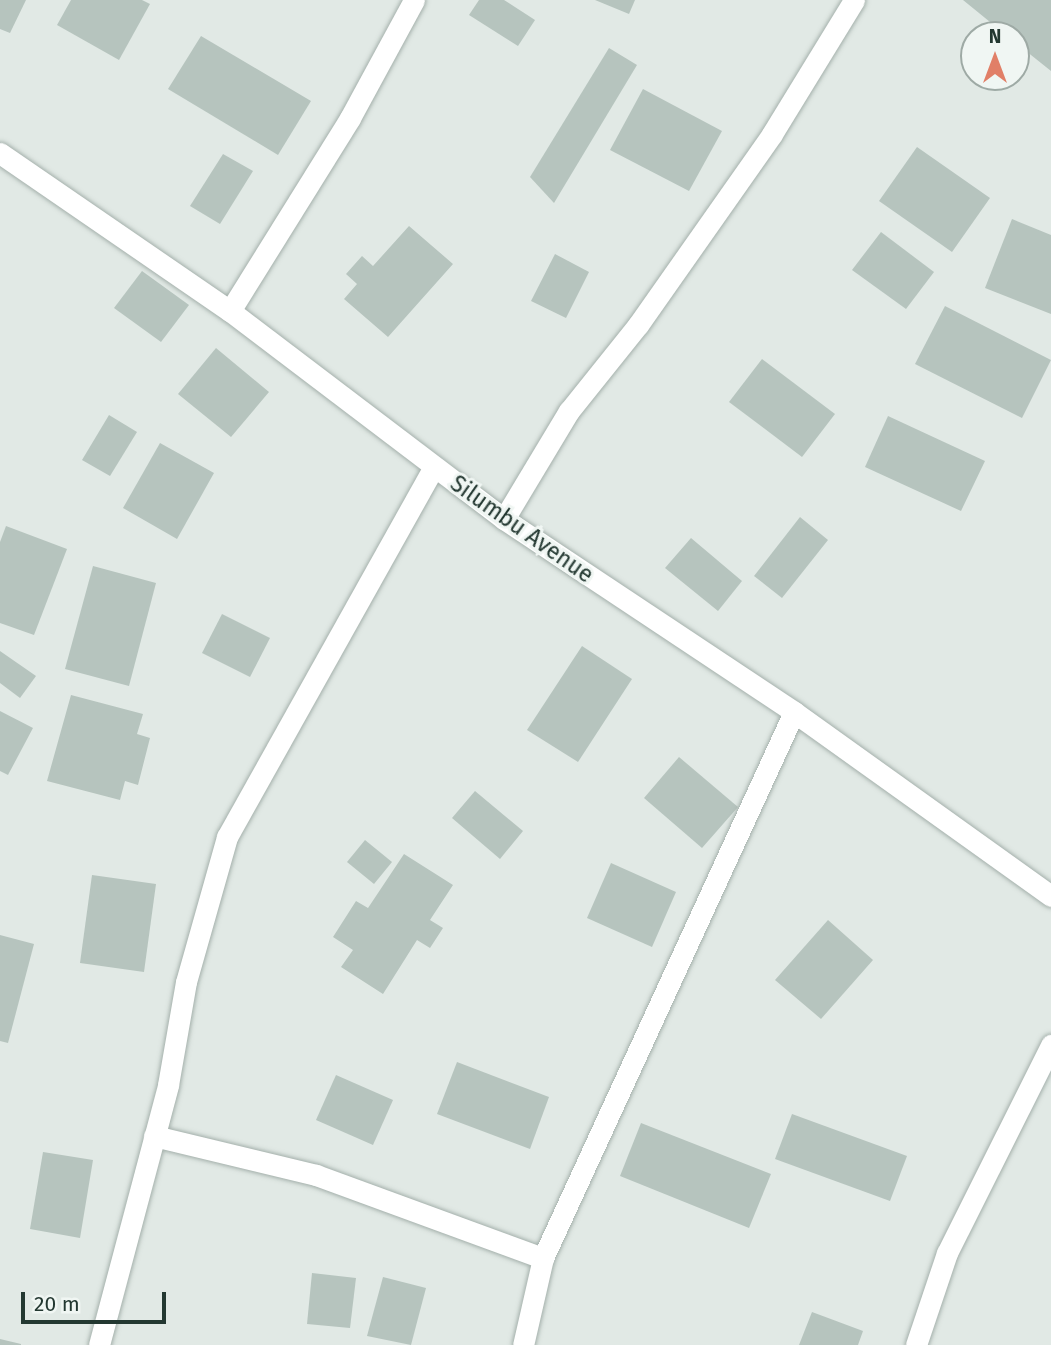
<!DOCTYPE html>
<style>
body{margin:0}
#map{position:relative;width:1051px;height:1345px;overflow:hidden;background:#e1e9e5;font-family:"Fira Sans",sans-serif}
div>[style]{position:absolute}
.building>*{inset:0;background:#b6c4be}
.roads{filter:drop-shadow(0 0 2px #a4b0ab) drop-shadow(0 0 2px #a4b0ab)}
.minor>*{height:21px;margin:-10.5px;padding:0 10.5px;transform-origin:10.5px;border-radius:10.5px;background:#fff}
span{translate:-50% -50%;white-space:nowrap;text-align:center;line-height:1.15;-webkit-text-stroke:6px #f0f6f3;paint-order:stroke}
.street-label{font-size:23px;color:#233831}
.north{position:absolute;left:960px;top:21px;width:70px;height:70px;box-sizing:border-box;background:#f0f6f3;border:2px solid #9eaaa5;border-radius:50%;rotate:0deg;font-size:19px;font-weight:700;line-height:28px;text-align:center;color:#233831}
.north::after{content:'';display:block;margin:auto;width:24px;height:32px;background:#e17f67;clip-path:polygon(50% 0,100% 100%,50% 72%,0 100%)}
.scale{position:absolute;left:21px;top:1292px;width:145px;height:32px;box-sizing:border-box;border:4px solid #233831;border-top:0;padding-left:9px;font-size:21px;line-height:24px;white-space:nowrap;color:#233831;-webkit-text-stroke:5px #f0f6f3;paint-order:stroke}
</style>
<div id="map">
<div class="building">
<div style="clip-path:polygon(0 0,26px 0,10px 33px,0 29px)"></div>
<div style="clip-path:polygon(71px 0,142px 0,150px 4px,119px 60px,57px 25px)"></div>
<div style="clip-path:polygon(479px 0,504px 0,535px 20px,518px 46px,469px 15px)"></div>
<div style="clip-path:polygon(595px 0,635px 0,629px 14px)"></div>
<div style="clip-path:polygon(963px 0,1051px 0,1051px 71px,1016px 43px,1016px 35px,1006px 35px)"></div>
<div style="clip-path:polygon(201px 36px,311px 101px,278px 155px,168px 89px)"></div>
<div style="clip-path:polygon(609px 48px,637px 65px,554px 203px,530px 177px)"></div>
<div style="clip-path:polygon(643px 89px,722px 131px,689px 191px,610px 150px)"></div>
<div style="clip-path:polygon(917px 147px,990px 198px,952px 252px,879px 201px)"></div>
<div style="clip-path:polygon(223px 154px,253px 171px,220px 224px,190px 206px)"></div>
<div style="clip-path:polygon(1012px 219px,1051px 235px,1051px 314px,985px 288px)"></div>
<div style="clip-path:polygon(409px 226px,453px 264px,388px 337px,344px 299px,357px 284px,346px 274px,362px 256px,373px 266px)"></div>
<div style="clip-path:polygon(881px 232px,934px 272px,906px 309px,852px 270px)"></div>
<div style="clip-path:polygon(555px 254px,589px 272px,566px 318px,531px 301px)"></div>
<div style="clip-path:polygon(142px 271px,189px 305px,161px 342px,114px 308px)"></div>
<div style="clip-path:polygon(945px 306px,1051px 360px,1022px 418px,915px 364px)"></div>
<div style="clip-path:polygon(216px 348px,269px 392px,231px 437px,178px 394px)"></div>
<div style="clip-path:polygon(762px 359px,835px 414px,802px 457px,729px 402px)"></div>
<div style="clip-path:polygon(109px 415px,137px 432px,110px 476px,82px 460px)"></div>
<div style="clip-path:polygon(888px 416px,985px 461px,961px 511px,865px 467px)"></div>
<div style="clip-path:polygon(160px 443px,214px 473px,177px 539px,123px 508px)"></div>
<div style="clip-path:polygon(800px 517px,828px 540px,782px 598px,754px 576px)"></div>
<div style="clip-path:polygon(6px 526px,67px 549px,34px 635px,0 623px,0 542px)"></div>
<div style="clip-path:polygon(691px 538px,742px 581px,718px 611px,665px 568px)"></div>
<div style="clip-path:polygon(93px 566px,156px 583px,129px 686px,65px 669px)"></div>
<div style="clip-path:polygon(222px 614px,270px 638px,250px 677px,202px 653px)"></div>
<div style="clip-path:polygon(582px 646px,632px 679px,578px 762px,527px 730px)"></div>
<div style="clip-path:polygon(0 651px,36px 676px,20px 698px,0 683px)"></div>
<div style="clip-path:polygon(71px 695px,143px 714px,137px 734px,150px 738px,138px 785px,125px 781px,120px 800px,47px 781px)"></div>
<div style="clip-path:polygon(0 711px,33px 728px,8px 775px,0 771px)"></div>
<div style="clip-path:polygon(679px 757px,738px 807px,702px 848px,644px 798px)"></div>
<div style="clip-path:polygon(475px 791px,523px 831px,500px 859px,452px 818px)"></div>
<div style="clip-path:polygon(365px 840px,392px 862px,374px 884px,347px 862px)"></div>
<div style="clip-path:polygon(404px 854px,453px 885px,430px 920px,443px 928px,430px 948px,417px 940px,383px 994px,341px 967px,353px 950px,333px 937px,356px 901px,368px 908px)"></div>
<div style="clip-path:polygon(611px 863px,676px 892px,652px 947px,587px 918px)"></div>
<div style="clip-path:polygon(92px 875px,156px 884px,144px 972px,80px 963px)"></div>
<div style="clip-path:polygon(828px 920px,873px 960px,821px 1019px,775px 980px)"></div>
<div style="clip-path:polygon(0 935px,34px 944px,8px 1043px,0 1041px)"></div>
<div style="clip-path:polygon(457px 1062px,549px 1097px,530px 1149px,437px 1114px)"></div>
<div style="clip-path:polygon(336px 1075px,393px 1100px,373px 1145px,316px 1120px)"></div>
<div style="clip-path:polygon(792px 1114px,907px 1156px,890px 1201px,775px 1159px)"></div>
<div style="clip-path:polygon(641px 1123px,771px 1174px,749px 1228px,620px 1176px)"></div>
<div style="clip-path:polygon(43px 1152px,93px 1160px,80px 1238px,30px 1229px)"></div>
<div style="clip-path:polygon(312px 1273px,356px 1278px,350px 1328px,307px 1324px)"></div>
<div style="clip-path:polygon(383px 1277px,426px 1288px,411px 1345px,367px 1336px)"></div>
<div style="clip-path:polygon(812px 1312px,863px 1331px,858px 1345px,799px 1345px)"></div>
<div style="clip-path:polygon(0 1339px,21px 1344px,21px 1345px,0 1345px)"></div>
</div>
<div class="roads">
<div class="minor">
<div style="left:0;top:153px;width:279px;rotate:34.5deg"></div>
<div style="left:230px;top:311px;width:344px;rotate:37.2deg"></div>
<div style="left:504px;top:519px;width:348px;rotate:33.6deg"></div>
<div style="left:794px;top:712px;width:316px;rotate:35.6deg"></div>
<div style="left:230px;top:311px;width:227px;rotate:-58.1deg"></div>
<div style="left:350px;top:118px;width:134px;rotate:-61.5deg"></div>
<div style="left:504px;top:519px;width:126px;rotate:-59deg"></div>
<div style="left:569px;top:411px;width:110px;rotate:-51.3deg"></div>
<div style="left:638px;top:325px;width:233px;rotate:-54.9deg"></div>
<div style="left:772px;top:134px;width:157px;rotate:-58.5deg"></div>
<div style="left:154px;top:1136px;width:167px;rotate:13.5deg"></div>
<div style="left:316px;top:1175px;width:242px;rotate:20.1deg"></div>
<div style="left:543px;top:1258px;width:89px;rotate:102.9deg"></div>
<div style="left:543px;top:1258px;width:601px;rotate:-65.31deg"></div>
<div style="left:99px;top:1345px;width:269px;rotate:-75.1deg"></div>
<div style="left:168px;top:1085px;width:105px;rotate:-80.1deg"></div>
<div style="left:186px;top:982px;width:151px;rotate:-74.2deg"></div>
<div style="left:227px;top:837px;width:423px;rotate:-60.8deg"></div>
<div style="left:916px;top:1345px;width:97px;rotate:-71.4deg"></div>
<div style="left:947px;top:1253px;width:233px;rotate:-63.4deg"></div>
</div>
</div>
<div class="street-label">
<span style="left:522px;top:529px;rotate:35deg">Silumbu Avenue</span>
</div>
<div class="north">N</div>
<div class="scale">20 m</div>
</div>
